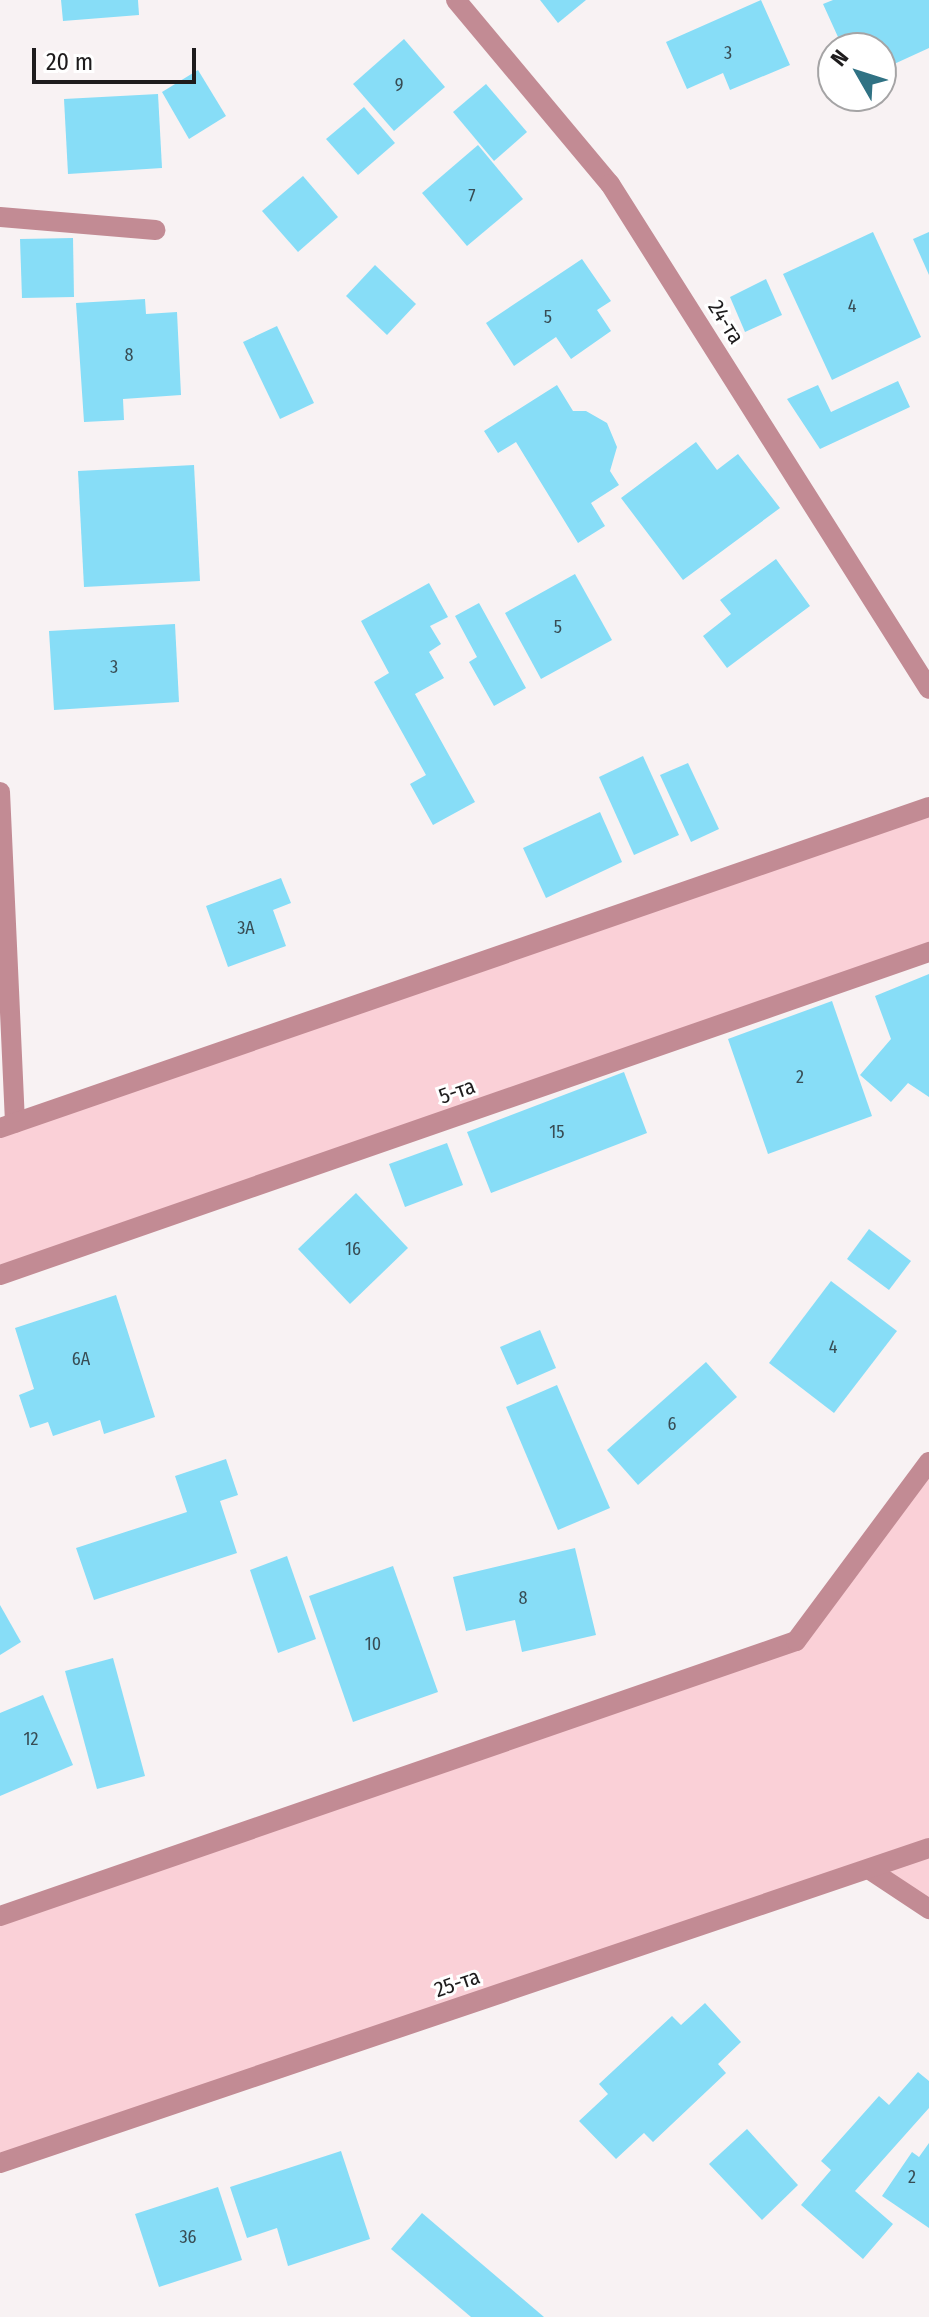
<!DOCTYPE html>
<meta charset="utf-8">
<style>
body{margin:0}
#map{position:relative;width:929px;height:2317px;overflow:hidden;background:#f8f2f3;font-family:"Fira Sans Condensed",sans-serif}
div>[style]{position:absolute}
.green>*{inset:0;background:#fad0d7}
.building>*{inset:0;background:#87ddf7}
.minor>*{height:20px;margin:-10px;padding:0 10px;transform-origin:10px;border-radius:10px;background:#c28b94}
span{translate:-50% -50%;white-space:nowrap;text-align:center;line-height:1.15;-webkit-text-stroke:6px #fff;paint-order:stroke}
.number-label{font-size:18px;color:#384c54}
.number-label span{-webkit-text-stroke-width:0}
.street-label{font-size:22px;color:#1e1c1d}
.north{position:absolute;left:817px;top:32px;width:80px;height:80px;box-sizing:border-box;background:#fff;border:2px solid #a5a4a5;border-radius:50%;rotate:309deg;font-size:22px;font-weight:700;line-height:32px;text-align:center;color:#1e1c1d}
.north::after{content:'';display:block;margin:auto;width:28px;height:36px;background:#307284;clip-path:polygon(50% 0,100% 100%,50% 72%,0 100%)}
.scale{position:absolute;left:32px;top:48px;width:164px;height:36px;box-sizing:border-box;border:4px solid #1e1c1d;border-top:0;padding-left:10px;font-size:24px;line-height:28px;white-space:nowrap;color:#1e1c1d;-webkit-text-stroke:6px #fff;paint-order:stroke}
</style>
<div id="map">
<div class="green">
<div style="clip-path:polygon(929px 807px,929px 952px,0 1275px,0 1128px)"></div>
<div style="clip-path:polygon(929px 1462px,929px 1909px,870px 1870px,0 2163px,0 1916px,796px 1642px)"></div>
</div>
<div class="building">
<div style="clip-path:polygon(61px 0,138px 0,139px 15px,63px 21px)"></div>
<div style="clip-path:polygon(540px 0,586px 0,558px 23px)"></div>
<div style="clip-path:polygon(761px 0,790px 65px,730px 90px,723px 73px,687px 89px,666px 42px)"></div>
<div style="clip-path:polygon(833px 0,929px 0,929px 48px,881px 70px,881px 48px,843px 48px,823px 4px)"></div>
<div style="clip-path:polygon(404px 39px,445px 87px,394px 131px,353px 84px)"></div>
<div style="clip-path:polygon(198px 70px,226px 116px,189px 139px,162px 92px)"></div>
<div style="clip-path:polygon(486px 84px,527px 132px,494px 161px,453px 112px)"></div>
<div style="clip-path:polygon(158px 94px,162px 168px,68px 174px,64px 99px)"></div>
<div style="clip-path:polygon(364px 107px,395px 143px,358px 175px,326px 139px)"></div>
<div style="clip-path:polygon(478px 145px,523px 199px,467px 246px,422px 193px)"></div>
<div style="clip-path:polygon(303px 176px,338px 217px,298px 252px,262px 211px)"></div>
<div style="clip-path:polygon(873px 232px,921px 337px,832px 380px,783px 274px)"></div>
<div style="clip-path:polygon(929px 232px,929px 275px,913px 239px)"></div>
<div style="clip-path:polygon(73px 238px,74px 297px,22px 298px,20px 239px)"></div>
<div style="clip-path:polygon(582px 259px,611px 301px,597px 310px,611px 331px,571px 359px,556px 337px,514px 366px,486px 323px)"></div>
<div style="clip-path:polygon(375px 265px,416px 304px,387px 335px,346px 296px)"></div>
<div style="clip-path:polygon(766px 279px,782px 315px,745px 332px,730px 297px)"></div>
<div style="clip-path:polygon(145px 299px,146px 314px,177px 312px,181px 395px,123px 399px,124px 420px,84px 422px,76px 303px)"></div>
<div style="clip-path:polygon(277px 326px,314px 403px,280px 419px,243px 342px)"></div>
<div style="clip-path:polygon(898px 381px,910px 407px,820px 449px,787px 399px,818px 385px,831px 412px)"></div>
<div style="clip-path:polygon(557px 385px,573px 411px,586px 411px,607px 423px,617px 447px,610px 471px,619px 485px,591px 503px,605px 526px,578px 543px,516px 442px,498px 453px,484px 431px)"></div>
<div style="clip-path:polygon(696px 442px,717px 470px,738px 454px,780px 508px,683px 580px,621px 498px)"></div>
<div style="clip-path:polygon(194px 465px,200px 581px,84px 587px,78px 471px)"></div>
<div style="clip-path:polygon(776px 559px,810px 606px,727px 668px,703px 636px,731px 614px,720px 600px)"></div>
<div style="clip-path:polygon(575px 574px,612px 640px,541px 679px,505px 613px)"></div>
<div style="clip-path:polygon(429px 583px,448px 617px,430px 626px,441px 644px,429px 652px,444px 678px,415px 694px,475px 802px,433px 825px,410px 784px,426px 775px,374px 682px,389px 673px,361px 621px)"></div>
<div style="clip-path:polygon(479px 603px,526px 688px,494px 706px,469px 662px,477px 657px,455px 616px)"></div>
<div style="clip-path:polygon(175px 624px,179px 702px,54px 710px,49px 631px)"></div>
<div style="clip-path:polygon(643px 756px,679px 835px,634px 855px,599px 777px)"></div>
<div style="clip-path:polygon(688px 763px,719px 829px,691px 842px,660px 775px)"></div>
<div style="clip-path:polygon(600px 812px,622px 862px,546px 898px,523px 848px)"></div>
<div style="clip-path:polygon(281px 878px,291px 903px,273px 910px,286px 946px,228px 967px,206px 906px)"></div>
<div style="clip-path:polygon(929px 974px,929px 1097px,908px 1083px,891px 1102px,860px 1075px,891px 1039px,875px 996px)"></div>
<div style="clip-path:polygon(832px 1001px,872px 1116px,768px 1154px,728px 1039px)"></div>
<div style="clip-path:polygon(624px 1072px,647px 1133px,491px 1193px,467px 1132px)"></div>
<div style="clip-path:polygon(447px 1143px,463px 1185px,405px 1207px,389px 1164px)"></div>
<div style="clip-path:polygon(356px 1193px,408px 1248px,350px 1304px,298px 1249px)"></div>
<div style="clip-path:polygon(869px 1229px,911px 1261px,889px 1290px,847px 1259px)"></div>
<div style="clip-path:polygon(831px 1281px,897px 1331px,834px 1413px,769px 1363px)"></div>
<div style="clip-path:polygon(116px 1295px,155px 1417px,104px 1434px,100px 1420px,53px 1436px,48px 1422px,30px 1428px,19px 1395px,34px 1389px,15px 1328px)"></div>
<div style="clip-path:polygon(540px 1330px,556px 1368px,517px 1385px,500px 1347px)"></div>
<div style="clip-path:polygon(706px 1362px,737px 1397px,638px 1485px,607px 1450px)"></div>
<div style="clip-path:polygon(557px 1385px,610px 1508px,558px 1530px,506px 1407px)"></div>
<div style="clip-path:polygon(226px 1459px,238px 1495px,220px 1501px,237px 1553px,94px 1600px,76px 1548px,187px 1512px,175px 1476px)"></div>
<div style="clip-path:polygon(575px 1548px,596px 1635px,522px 1652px,515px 1620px,466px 1631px,453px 1577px)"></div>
<div style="clip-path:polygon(287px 1556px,316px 1639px,278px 1653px,250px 1570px)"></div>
<div style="clip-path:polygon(393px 1566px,438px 1692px,353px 1722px,309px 1596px)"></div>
<div style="clip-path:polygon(0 1605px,21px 1642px,0 1655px)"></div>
<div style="clip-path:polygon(113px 1658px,145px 1776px,97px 1789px,65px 1671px)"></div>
<div style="clip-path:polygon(43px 1695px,73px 1765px,0 1796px,0 1713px)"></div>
<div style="clip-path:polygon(705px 2003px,741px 2042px,718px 2064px,726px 2073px,653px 2142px,644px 2133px,616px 2159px,579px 2121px,608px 2094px,599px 2084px,672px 2016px,681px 2025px)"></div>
<div style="clip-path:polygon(918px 2072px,929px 2081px,929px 2108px,855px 2191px,893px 2224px,863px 2259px,801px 2205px,831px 2170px,821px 2161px,879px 2096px,889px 2105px)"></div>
<div style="clip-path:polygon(747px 2129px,798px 2185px,762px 2220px,709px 2164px)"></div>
<div style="clip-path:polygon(929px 2143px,929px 2228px,882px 2196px,912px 2152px,919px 2157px)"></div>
<div style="clip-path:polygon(341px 2151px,370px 2239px,288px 2266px,277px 2228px,247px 2238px,230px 2187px)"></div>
<div style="clip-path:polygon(218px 2187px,242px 2260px,159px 2287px,135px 2214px)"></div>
<div style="clip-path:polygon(422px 2213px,544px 2317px,471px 2317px,391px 2249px)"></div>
</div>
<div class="minor">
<div style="left:456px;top:0;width:240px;rotate:50.1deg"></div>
<div style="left:610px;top:184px;width:597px;rotate:57.72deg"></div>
<div style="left:0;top:217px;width:156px;rotate:4.8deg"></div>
<div style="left:0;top:792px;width:331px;rotate:87.4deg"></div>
<div style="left:0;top:1128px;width:983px;rotate:-19.06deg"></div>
<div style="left:0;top:1275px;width:984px;rotate:-19.17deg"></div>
<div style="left:870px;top:1870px;width:71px;rotate:33.5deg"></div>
<div style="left:0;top:1916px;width:842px;rotate:-19.06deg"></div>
<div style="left:796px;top:1641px;width:223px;rotate:-53.4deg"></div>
<div style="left:0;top:2163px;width:981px;rotate:-18.73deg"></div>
</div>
<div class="number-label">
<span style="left:728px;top:53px">3</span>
<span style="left:399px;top:85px">9</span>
<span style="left:472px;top:196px">7</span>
<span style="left:852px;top:306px">4</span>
<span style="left:548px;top:317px">5</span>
<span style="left:129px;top:355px">8</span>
<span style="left:558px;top:627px">5</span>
<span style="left:114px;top:667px">3</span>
<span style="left:246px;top:928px">3А</span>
<span style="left:800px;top:1077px">2</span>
<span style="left:557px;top:1132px">15</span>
<span style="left:353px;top:1249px">16</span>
<span style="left:833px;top:1347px">4</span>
<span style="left:81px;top:1359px">6А</span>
<span style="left:672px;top:1424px">6</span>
<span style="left:523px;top:1598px">8</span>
<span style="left:373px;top:1644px">10</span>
<span style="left:31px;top:1739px">12</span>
<span style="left:912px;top:2177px">2</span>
<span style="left:188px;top:2237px">36</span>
</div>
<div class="street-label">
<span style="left:726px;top:322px;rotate:58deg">24-та</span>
<span style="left:457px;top:1091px;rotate:-19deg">5-та</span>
<span style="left:457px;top:1983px;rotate:-19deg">25-та</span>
</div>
<div class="north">N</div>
<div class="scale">20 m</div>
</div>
